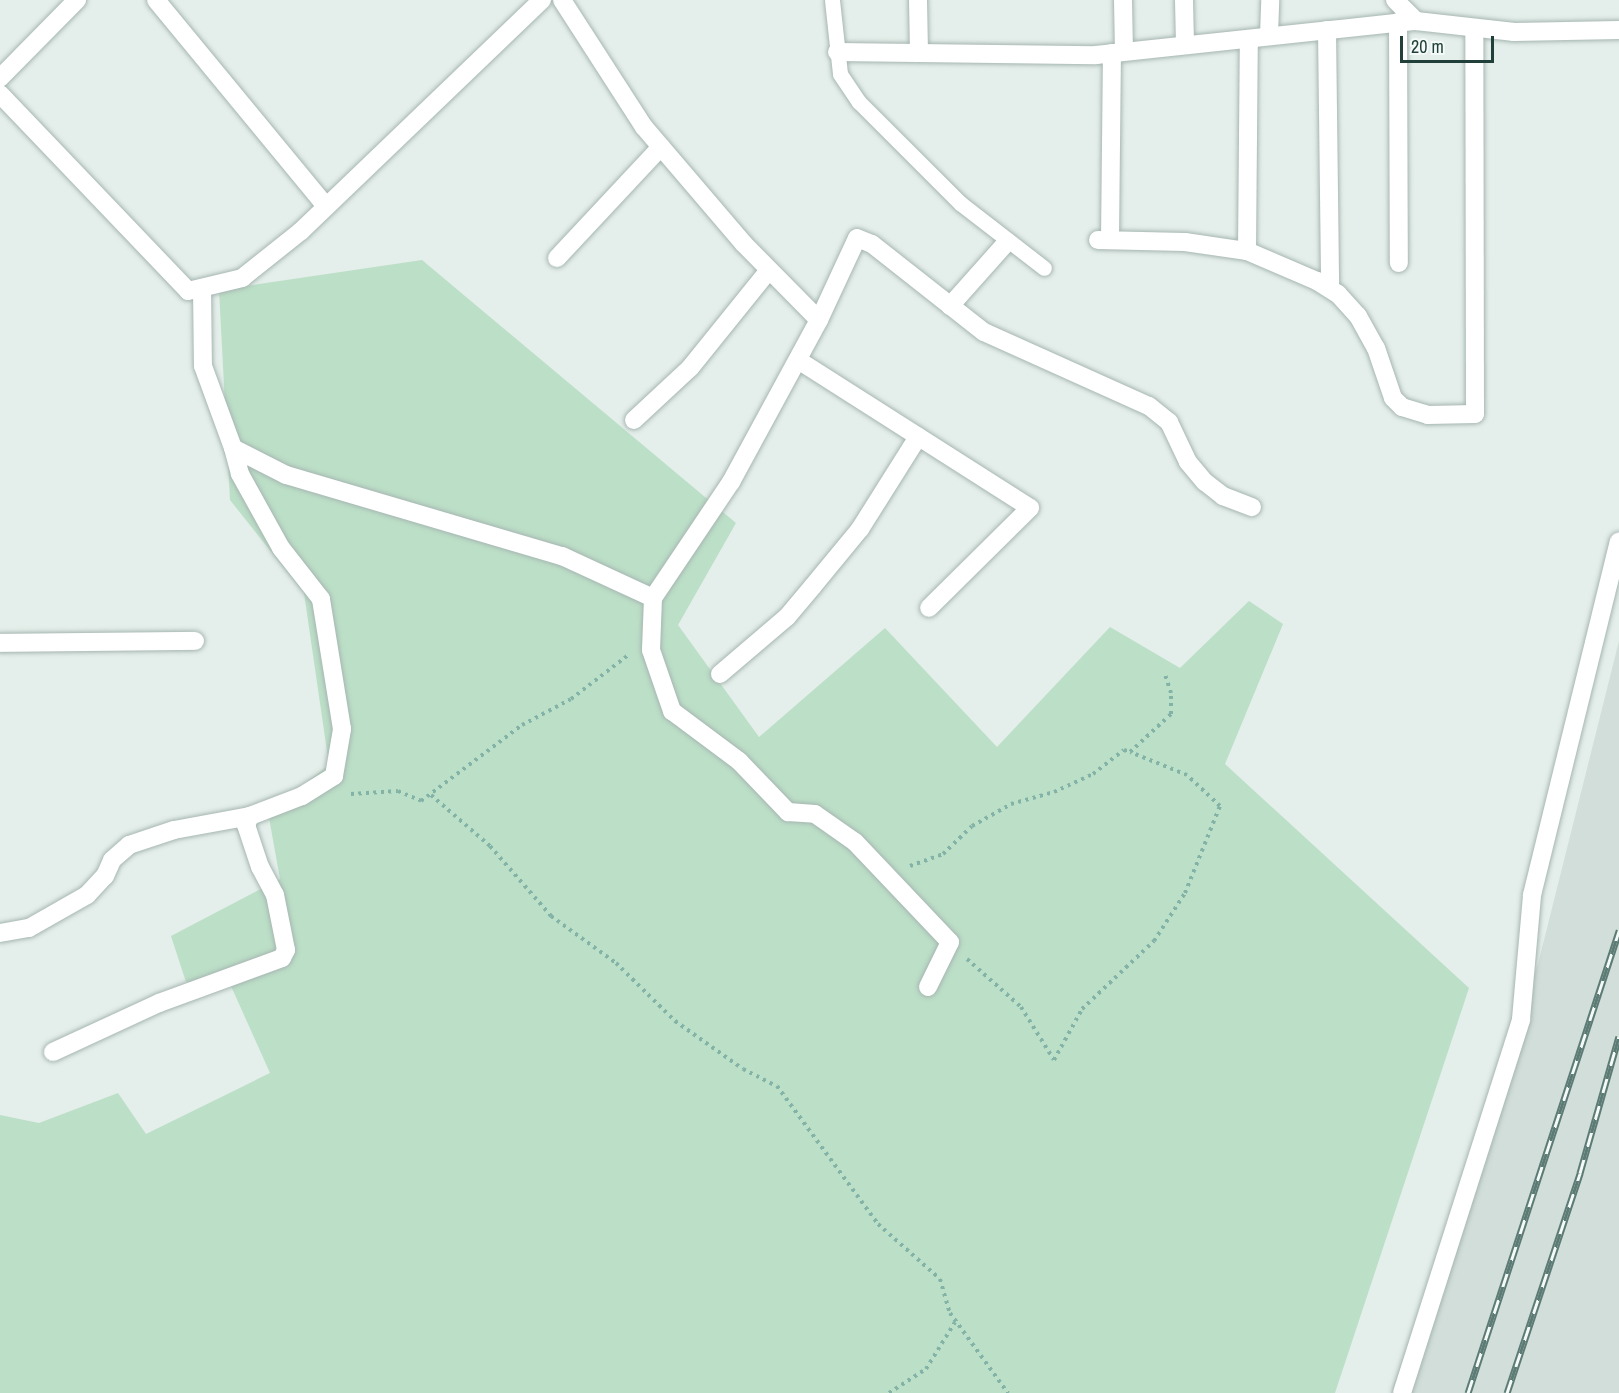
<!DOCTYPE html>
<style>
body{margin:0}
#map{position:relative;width:1619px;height:1393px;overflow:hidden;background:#e4eeea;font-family:"Archivo Narrow",sans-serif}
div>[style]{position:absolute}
.built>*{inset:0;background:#d2ded9}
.green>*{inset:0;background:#bcdfc7}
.path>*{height:4px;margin-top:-2px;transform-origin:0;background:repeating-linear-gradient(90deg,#83b2a6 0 3px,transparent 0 7.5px)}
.roads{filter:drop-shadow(0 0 2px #a6b6b2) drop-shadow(0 0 2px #a6b6b2)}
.service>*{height:15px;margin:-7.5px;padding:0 7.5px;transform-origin:7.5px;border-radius:7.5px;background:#fff}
.minor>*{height:18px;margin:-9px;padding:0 9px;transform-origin:9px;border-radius:9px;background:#fff}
.rail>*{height:7px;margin-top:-3.5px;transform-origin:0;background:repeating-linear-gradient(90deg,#f4faf7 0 14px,#5d7b75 0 28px);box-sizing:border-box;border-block:2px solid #5d7b75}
span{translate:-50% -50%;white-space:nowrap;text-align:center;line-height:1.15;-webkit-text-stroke:5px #f4faf7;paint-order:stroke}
.scale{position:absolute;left:1400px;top:36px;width:94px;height:27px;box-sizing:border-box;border:3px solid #22403a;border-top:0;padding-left:8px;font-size:18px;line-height:21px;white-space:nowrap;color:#22403a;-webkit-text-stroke:4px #f4faf7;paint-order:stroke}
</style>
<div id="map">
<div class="built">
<div style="clip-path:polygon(1619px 641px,1619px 1393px,1391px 1393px,1538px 964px)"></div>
</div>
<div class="green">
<div style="clip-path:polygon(422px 260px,736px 523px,678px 625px,759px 737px,885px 628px,997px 747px,1110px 627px,1180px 668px,1249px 601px,1283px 624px,1225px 764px,1469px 988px,1335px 1393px,0 1393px,0 1115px,39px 1123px,118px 1093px,146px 1134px,270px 1073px,231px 986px,186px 982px,171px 936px,280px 879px,268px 812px,329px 765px,304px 593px,230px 500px,219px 290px)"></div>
</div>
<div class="path">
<div style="left:351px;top:794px;width:47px;rotate:-3.7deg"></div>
<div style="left:398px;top:791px;width:25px;rotate:23deg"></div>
<div style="left:421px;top:801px;width:126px;rotate:-37deg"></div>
<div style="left:522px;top:725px;width:55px;rotate:-28deg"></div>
<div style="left:571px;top:699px;width:71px;rotate:-37.5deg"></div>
<div style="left:431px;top:795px;width:78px;rotate:40.8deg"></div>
<div style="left:490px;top:846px;width:93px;rotate:48.9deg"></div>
<div style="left:551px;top:916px;width:80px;rotate:35.9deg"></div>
<div style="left:616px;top:963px;width:83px;rotate:44.5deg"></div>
<div style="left:675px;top:1021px;width:83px;rotate:35.2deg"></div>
<div style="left:743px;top:1069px;width:38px;rotate:27deg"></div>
<div style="left:777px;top:1086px;width:171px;rotate:53.8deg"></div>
<div style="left:878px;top:1224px;width:83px;rotate:41.6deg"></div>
<div style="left:940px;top:1279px;width:35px;rotate:74deg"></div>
<div style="left:950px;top:1313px;width:99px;rotate:54.1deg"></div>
<div style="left:910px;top:866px;width:35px;rotate:-20deg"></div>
<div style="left:943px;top:854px;width:40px;rotate:-44deg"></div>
<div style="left:972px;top:826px;width:45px;rotate:-29.4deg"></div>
<div style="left:1011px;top:804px;width:45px;rotate:-15.6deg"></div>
<div style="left:1054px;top:792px;width:43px;rotate:-24.8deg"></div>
<div style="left:1093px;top:774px;width:39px;rotate:-38deg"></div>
<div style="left:1124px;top:750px;width:6px;rotate:18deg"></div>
<div style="left:967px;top:959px;width:72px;rotate:41.6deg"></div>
<div style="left:1021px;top:1007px;width:62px;rotate:58.1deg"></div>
<div style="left:1054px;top:1060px;width:58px;rotate:-61.2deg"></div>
<div style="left:1082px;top:1009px;width:99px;rotate:-43.4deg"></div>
<div style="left:1154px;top:941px;width:57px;rotate:-57.1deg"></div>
<div style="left:1185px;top:893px;width:94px;rotate:-68.1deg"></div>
<div style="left:1220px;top:806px;width:45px;rotate:-136.8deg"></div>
<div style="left:1187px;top:775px;width:61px;rotate:-158deg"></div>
<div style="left:1130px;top:752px;width:56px;rotate:-42.8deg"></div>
<div style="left:1171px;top:714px;width:21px;rotate:-90deg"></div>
<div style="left:1171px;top:693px;width:19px;rotate:-108deg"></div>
<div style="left:889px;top:1393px;width:44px;rotate:-33deg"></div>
<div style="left:926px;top:1369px;width:55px;rotate:-58.3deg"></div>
</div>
<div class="roads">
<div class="service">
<div style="left:832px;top:0;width:74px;rotate:83.8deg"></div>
<div style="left:840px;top:74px;width:34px;rotate:56deg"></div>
<div style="left:859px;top:102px;width:143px;rotate:45deg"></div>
<div style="left:960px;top:203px;width:106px;rotate:37.7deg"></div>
</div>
<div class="minor">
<div style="left:156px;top:0;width:267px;rotate:50.5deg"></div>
<div style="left:562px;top:0;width:151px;rotate:57.2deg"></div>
<div style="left:644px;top:127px;width:153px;rotate:49.5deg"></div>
<div style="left:743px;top:243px;width:108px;rotate:45.4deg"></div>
<div style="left:819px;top:320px;width:90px;rotate:-65.1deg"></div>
<div style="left:857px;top:238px;width:16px;rotate:22deg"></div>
<div style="left:872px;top:244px;width:142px;rotate:38.2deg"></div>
<div style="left:984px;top:332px;width:181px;rotate:24.2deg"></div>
<div style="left:1149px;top:406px;width:26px;rotate:39deg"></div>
<div style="left:1169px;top:422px;width:44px;rotate:64.6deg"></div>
<div style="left:1188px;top:462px;width:26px;rotate:50deg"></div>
<div style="left:1205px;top:482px;width:23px;rotate:38deg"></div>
<div style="left:1223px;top:496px;width:31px;rotate:21deg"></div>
<div style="left:918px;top:0;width:52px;rotate:88.9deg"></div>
<div style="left:1123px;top:0;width:51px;rotate:88.9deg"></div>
<div style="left:1184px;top:0;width:45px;rotate:88.7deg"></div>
<div style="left:1395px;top:0;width:30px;rotate:45deg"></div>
<div style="left:1398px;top:22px;width:241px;rotate:89.8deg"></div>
<div style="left:1327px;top:30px;width:259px;rotate:89.3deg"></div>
<div style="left:1269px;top:36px;width:36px;rotate:-88deg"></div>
<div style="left:837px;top:52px;width:259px;rotate:0.7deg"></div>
<div style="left:1096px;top:55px;width:322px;rotate:-6.1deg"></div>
<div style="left:1416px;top:21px;width:99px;rotate:6.4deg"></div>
<div style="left:1514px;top:32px;width:105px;rotate:-1.1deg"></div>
<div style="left:0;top:78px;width:110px;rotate:-45.4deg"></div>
<div style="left:0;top:94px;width:272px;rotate:46.3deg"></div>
<div style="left:188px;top:291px;width:56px;rotate:-13.5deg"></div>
<div style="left:242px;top:278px;width:75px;rotate:-38.5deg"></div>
<div style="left:301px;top:231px;width:334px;rotate:-43.8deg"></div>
<div style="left:1098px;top:240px;width:87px;rotate:1.3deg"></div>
<div style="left:1185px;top:242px;width:63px;rotate:8.3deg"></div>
<div style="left:1247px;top:251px;width:76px;rotate:23.2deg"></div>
<div style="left:1317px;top:281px;width:25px;rotate:32deg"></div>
<div style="left:1338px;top:294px;width:30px;rotate:48deg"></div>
<div style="left:1358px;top:316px;width:37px;rotate:61deg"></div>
<div style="left:1376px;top:348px;width:53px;rotate:71.2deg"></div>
<div style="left:1393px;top:398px;width:13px;rotate:45deg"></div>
<div style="left:1402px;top:407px;width:27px;rotate:17deg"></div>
<div style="left:1428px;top:415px;width:47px;rotate:-1.2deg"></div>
<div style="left:1475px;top:414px;width:386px;rotate:-90.1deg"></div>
<div style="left:1110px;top:240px;width:187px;rotate:-89.4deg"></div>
<div style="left:1247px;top:251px;width:212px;rotate:-89.5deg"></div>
<div style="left:557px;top:258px;width:152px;rotate:-46.9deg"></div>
<div style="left:202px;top:288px;width:78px;rotate:89.3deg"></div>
<div style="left:203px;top:366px;width:87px;rotate:69.9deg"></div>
<div style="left:233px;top:448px;width:59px;rotate:27deg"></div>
<div style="left:286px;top:475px;width:288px;rotate:16.4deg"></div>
<div style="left:562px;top:556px;width:100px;rotate:24.8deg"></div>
<div style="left:653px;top:598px;width:52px;rotate:92.2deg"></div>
<div style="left:651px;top:650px;width:65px;rotate:71deg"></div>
<div style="left:672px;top:711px;width:84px;rotate:36.7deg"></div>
<div style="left:739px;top:761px;width:71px;rotate:46.1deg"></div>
<div style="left:788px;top:812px;width:27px;rotate:4deg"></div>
<div style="left:815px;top:814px;width:49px;rotate:35deg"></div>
<div style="left:855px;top:842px;width:138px;rotate:46.5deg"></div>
<div style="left:950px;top:942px;width:50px;rotate:116.1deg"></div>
<div style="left:950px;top:306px;width:86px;rotate:-48.3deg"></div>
<div style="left:798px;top:360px;width:275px;rotate:32.5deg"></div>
<div style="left:1030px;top:508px;width:142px;rotate:135.3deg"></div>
<div style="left:634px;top:420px;width:76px;rotate:-42.9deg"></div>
<div style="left:690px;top:368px;width:126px;rotate:-51.1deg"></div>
<div style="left:653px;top:598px;width:140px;rotate:-56.1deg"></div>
<div style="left:731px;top:482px;width:184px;rotate:-61.5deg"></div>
<div style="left:0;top:643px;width:195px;rotate:-0.6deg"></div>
<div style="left:720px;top:674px;width:88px;rotate:-40.4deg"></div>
<div style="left:787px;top:617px;width:40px;rotate:-50deg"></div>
<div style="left:813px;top:586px;width:74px;rotate:-50.5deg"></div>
<div style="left:860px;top:529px;width:109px;rotate:-57.8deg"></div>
<div style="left:0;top:933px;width:29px;rotate:-10deg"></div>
<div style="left:29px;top:928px;width:67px;rotate:-29.6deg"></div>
<div style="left:87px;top:895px;width:26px;rotate:-47deg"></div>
<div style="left:105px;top:876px;width:17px;rotate:-66deg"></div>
<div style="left:112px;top:860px;width:23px;rotate:-41deg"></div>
<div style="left:129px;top:845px;width:47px;rotate:-18.4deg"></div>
<div style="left:174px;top:830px;width:77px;rotate:-10.4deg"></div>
<div style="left:53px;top:1052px;width:117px;rotate:-24.8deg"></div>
<div style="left:159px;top:1003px;width:131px;rotate:-20.1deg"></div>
<div style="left:282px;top:958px;width:9px;rotate:-63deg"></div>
<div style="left:286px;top:950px;width:56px;rotate:-101.3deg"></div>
<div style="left:275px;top:895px;width:32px;rotate:-118deg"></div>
<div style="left:260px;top:867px;width:44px;rotate:-108.4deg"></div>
<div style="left:246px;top:825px;width:10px;rotate:-66deg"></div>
<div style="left:250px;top:816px;width:56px;rotate:-21deg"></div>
<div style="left:302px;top:796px;width:38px;rotate:-32deg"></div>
<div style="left:334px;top:776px;width:48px;rotate:-80.3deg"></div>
<div style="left:342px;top:729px;width:132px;rotate:-99.2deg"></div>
<div style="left:321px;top:599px;width:65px;rotate:-128.1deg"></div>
<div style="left:281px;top:548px;width:85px;rotate:-119deg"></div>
<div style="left:240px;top:474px;width:27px;rotate:-105deg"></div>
<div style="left:1402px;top:1393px;width:392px;rotate:-72.3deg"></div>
<div style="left:1521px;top:1019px;width:124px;rotate:-84.9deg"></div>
<div style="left:1532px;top:895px;width:364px;rotate:-76.2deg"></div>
</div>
</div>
<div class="rail">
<div style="left:1468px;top:1393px;width:487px;rotate:-71.9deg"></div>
<div style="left:1507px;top:1393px;width:232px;rotate:-71.6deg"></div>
<div style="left:1580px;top:1173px;width:142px;rotate:-74.1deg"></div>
</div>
<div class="scale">20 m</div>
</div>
